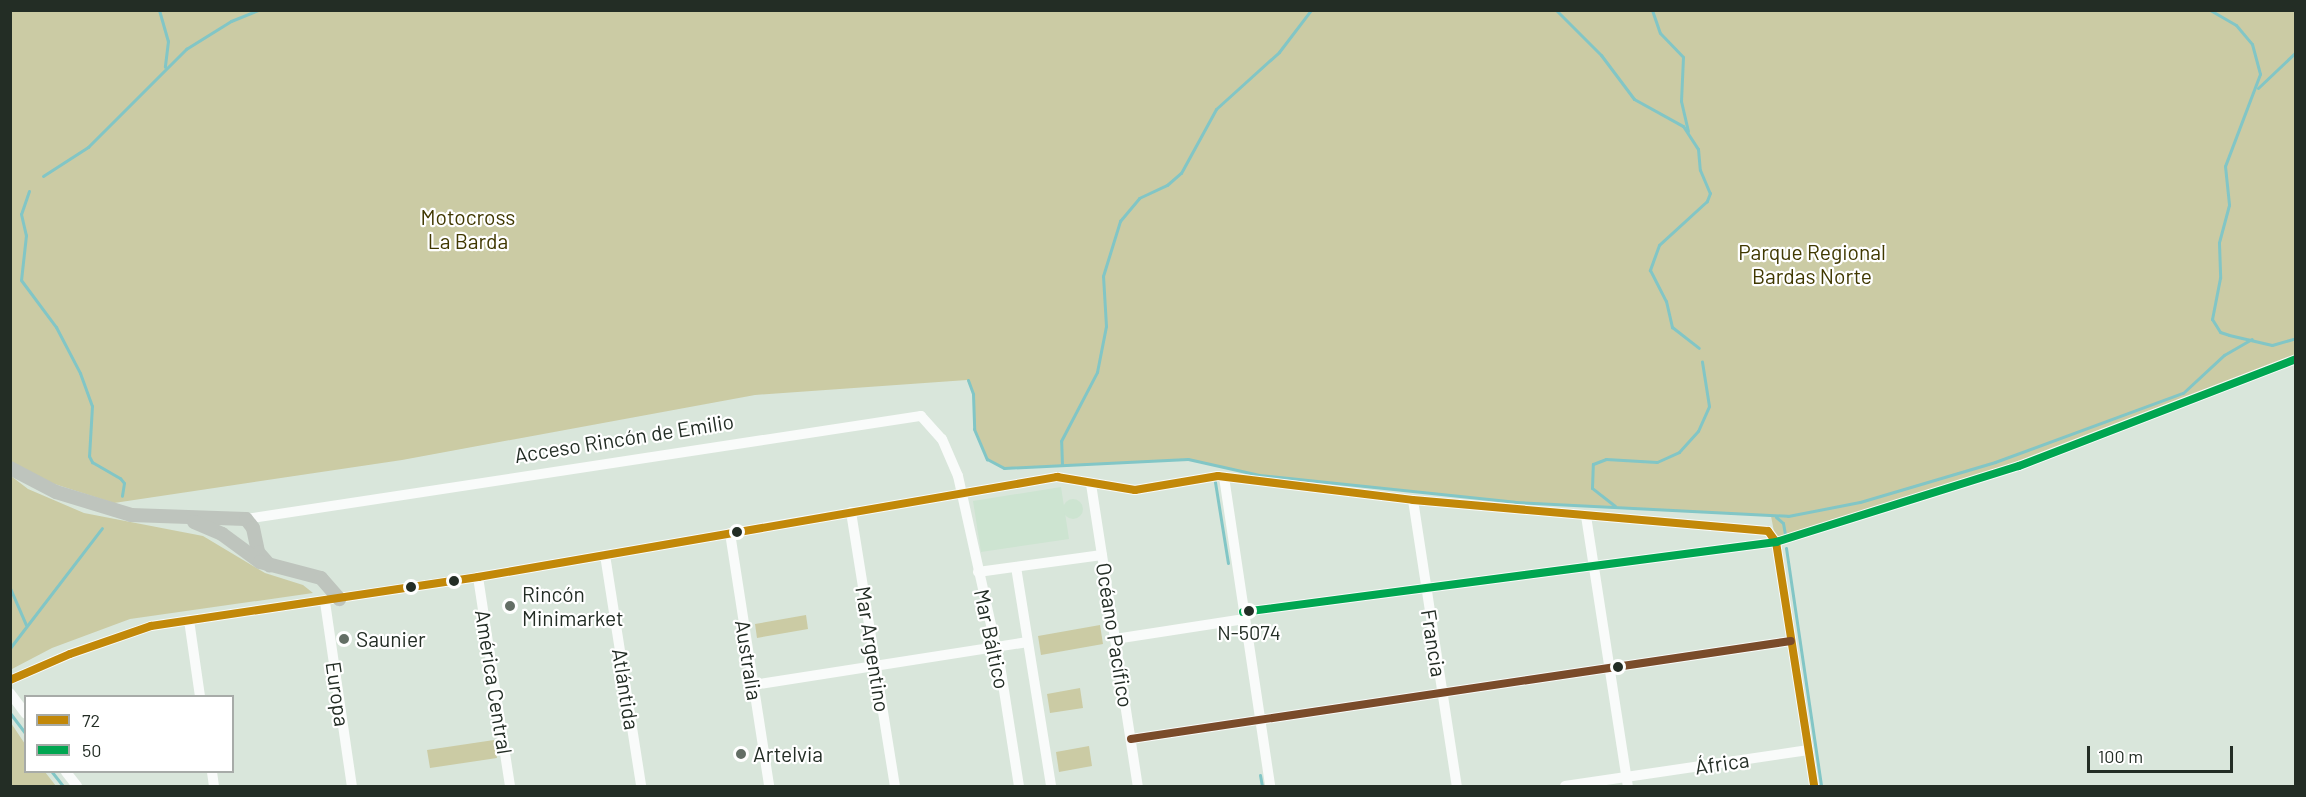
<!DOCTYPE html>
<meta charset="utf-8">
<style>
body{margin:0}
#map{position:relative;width:2306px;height:797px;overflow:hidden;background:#d9e6db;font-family:Barlow,sans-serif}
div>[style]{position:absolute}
.built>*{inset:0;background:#cde4d1}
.round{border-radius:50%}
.green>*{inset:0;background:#cbcba4}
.stream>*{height:3px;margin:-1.5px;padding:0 1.5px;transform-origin:1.5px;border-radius:1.5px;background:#82c6c6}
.minor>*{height:10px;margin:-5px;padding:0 5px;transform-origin:5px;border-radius:5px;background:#f9fbfa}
.major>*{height:14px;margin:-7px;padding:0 7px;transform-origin:7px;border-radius:7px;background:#bec4bd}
.bus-1>*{height:8px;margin:-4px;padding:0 4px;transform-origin:4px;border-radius:4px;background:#c28809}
.bus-2>*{height:8px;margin:-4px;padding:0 4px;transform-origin:4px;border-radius:4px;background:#00a651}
.bus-3>*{height:8px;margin:-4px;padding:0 4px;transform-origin:4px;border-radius:4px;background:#7a4b2a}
.dots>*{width:16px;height:16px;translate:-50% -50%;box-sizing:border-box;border:3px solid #fff;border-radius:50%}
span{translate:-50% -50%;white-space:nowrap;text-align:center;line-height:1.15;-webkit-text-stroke:4.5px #fff;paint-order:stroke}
.bus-label{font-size:20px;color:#232d25}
.park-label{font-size:21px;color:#403800}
.street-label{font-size:21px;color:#232d25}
.poi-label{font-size:21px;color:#232d25}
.left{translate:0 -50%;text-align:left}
.frame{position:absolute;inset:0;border:12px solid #232d25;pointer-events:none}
.legend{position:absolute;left:24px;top:695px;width:210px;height:78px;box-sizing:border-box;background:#fff;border:2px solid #a7aba8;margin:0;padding:8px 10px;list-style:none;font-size:18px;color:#232d25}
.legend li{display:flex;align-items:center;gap:12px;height:30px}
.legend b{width:30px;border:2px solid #a7aba8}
.scale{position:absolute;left:2087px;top:746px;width:146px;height:27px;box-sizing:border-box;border:3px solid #232d25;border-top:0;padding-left:8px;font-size:18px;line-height:21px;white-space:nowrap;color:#232d25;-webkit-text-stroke:4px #fff;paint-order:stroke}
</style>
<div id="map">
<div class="built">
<div style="clip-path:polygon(1061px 487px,1069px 539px,981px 552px,973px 501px)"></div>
<div class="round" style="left:1063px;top:499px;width:20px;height:20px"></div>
</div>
<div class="green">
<div style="clip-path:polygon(10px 11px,2295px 11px,2295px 359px,2019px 466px,1776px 542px,1771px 516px,1515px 502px,1259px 475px,1188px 459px,1004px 468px,987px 459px,974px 429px,973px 394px,967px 380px,755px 395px,402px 460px,114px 503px,45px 481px,11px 462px)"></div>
<div style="clip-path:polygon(11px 476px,28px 489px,84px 513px,203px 536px,265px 573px,303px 585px,313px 593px,130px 619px,52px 648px,12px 669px)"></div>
<div style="clip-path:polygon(806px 615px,808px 629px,757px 638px,755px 624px)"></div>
<div style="clip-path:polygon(1100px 625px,1103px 644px,1041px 655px,1038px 636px)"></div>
<div style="clip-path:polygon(1080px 688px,1083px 708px,1050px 713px,1047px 694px)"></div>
<div style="clip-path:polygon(11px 723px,25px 744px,26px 772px,45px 772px,56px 786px,11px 786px)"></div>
<div style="clip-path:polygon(494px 740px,497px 758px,430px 768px,427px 750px)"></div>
<div style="clip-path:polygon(1089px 746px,1092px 766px,1059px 772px,1056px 752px)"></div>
</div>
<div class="stream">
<div style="left:159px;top:10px;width:32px;rotate:74deg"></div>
<div style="left:168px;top:41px;width:26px;rotate:97deg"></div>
<div style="left:1556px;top:10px;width:64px;rotate:45deg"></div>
<div style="left:1601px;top:55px;width:55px;rotate:53.1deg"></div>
<div style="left:1634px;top:99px;width:56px;rotate:28.9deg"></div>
<div style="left:1683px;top:126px;width:27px;rotate:57deg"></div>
<div style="left:1698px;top:149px;width:21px;rotate:85deg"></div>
<div style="left:1700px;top:170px;width:25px;rotate:67deg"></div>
<div style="left:1710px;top:193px;width:9px;rotate:111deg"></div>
<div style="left:1707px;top:201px;width:65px;rotate:137.5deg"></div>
<div style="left:1659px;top:245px;width:27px;rotate:110deg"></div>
<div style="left:1650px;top:270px;width:35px;rotate:63deg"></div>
<div style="left:1666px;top:301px;width:27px;rotate:77deg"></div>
<div style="left:1672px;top:327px;width:34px;rotate:38deg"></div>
<div style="left:1652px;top:10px;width:24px;rotate:71deg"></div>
<div style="left:1660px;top:33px;width:33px;rotate:46deg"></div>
<div style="left:1683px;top:57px;width:44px;rotate:92.6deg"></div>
<div style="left:1681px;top:101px;width:31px;rotate:77deg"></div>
<div style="left:2210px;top:10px;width:30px;rotate:30deg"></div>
<div style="left:2236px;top:25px;width:25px;rotate:50deg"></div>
<div style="left:2252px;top:44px;width:31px;rotate:75deg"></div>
<div style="left:2260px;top:74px;width:98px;rotate:110.8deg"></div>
<div style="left:2225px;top:166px;width:39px;rotate:84deg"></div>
<div style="left:2229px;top:205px;width:39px;rotate:105deg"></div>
<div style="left:2219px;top:243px;width:35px;rotate:88deg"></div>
<div style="left:2220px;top:278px;width:42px;rotate:101deg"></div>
<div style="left:2212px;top:319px;width:15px;rotate:58deg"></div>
<div style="left:2220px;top:332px;width:9px;rotate:18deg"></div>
<div style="left:2229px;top:335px;width:44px;rotate:13.1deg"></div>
<div style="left:2272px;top:345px;width:25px;rotate:-16deg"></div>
<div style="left:2258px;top:88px;width:52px;rotate:-43.5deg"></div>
<div style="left:43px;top:176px;width:54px;rotate:-32.8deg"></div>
<div style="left:88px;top:147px;width:139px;rotate:-45deg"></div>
<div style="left:186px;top:49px;width:53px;rotate:-31.9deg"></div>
<div style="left:231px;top:21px;width:29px;rotate:-22deg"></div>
<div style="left:29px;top:191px;width:24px;rotate:109deg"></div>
<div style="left:21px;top:214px;width:22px;rotate:77deg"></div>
<div style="left:26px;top:235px;width:45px;rotate:96.3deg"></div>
<div style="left:21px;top:280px;width:59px;rotate:53.3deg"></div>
<div style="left:56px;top:327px;width:52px;rotate:62.4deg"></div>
<div style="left:80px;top:373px;width:35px;rotate:70deg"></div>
<div style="left:92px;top:406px;width:50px;rotate:93.4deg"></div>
<div style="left:89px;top:456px;width:7px;rotate:63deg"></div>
<div style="left:92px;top:462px;width:32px;rotate:30deg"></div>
<div style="left:120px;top:478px;width:6px;rotate:51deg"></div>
<div style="left:124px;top:483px;width:13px;rotate:99deg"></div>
<div style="left:968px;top:380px;width:15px;rotate:70deg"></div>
<div style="left:973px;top:394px;width:35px;rotate:88deg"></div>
<div style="left:974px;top:429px;width:33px;rotate:67deg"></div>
<div style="left:987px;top:459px;width:19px;rotate:28deg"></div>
<div style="left:1004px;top:468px;width:184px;rotate:-2.8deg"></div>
<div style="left:1188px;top:459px;width:73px;rotate:12.7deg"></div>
<div style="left:1259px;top:475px;width:257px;rotate:6deg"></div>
<div style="left:1515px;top:502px;width:273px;rotate:2.9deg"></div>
<div style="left:1788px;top:516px;width:73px;rotate:-11deg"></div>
<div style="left:1860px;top:502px;width:141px;rotate:-16.5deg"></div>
<div style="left:1995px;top:462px;width:200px;rotate:-20.2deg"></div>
<div style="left:2183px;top:393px;width:56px;rotate:-42.8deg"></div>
<div style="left:2224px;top:355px;width:32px;rotate:-30deg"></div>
<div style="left:1062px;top:465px;width:24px;rotate:-92deg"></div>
<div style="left:1061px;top:441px;width:78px;rotate:-62.4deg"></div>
<div style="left:1097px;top:372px;width:47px;rotate:-78.9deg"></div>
<div style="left:1106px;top:326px;width:50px;rotate:-93.4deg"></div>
<div style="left:1103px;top:276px;width:58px;rotate:-72.8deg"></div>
<div style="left:1120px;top:221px;width:30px;rotate:-50deg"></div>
<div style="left:1139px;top:198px;width:31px;rotate:-25deg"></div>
<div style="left:1167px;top:185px;width:18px;rotate:-41deg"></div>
<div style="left:1181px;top:173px;width:73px;rotate:-61.3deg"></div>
<div style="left:1216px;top:109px;width:85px;rotate:-42.1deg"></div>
<div style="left:1279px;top:52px;width:53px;rotate:-52.7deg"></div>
<div style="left:1215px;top:482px;width:82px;rotate:80.9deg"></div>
<div style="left:1615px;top:506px;width:29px;rotate:-142deg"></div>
<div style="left:1592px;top:488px;width:24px;rotate:-88deg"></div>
<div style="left:1593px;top:464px;width:14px;rotate:-21deg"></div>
<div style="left:1606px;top:459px;width:51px;rotate:3.4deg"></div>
<div style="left:1657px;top:462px;width:24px;rotate:-24deg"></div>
<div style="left:1679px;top:452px;width:28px;rotate:-48deg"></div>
<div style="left:1698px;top:431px;width:27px;rotate:-66deg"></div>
<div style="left:1709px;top:406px;width:45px;rotate:-99deg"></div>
<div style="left:1776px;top:517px;width:9px;rotate:41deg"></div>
<div style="left:1783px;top:523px;width:11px;rotate:80deg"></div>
<div style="left:1786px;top:548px;width:241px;rotate:81.6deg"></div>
<div style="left:10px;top:588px;width:40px;rotate:66.6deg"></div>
<div style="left:10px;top:648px;width:151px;rotate:-52.5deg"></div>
<div style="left:10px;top:713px;width:26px;rotate:53deg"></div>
<div style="left:52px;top:772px;width:18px;rotate:52deg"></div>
<div style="left:1260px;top:775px;width:11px;rotate:80deg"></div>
</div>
<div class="minor">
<div style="left:1224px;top:477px;width:312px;rotate:81.5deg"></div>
<div style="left:1091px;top:484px;width:306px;rotate:81.2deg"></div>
<div style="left:1413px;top:500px;width:289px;rotate:81.3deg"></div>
<div style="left:851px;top:512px;width:278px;rotate:80.9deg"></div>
<div style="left:1586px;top:516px;width:273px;rotate:81.2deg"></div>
<div style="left:246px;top:519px;width:683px;rotate:-8.68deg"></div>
<div style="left:921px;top:416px;width:31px;rotate:48deg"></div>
<div style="left:942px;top:439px;width:40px;rotate:66.6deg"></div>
<div style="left:958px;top:476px;width:194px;rotate:77.5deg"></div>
<div style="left:1000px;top:665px;width:122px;rotate:81.1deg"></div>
<div style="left:730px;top:533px;width:256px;rotate:81.2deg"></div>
<div style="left:605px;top:555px;width:234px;rotate:81.1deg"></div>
<div style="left:1016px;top:567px;width:222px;rotate:80.9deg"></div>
<div style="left:978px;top:572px;width:125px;rotate:-7.8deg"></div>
<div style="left:478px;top:577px;width:211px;rotate:81.3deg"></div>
<div style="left:325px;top:602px;width:186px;rotate:81.7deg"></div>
<div style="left:1243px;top:612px;width:538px;rotate:-7.48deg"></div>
<div style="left:1776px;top:542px;width:255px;rotate:-17.4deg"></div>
<div style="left:2019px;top:466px;width:297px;rotate:-21.1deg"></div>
<div style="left:189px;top:620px;width:77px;rotate:81.8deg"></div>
<div style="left:1115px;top:639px;width:131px;rotate:-8.8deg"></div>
<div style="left:10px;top:680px;width:65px;rotate:-23.4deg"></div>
<div style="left:70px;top:654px;width:86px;rotate:-19.1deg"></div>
<div style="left:151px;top:626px;width:331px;rotate:-8.5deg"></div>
<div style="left:478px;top:577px;width:588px;rotate:-9.8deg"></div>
<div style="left:1057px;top:477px;width:79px;rotate:9.5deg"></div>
<div style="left:1135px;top:490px;width:84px;rotate:-9.6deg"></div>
<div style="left:1218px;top:476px;width:196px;rotate:7deg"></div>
<div style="left:1413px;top:500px;width:356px;rotate:5deg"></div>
<div style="left:1768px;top:531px;width:14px;rotate:54deg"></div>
<div style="left:1776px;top:542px;width:247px;rotate:81.1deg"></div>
<div style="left:753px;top:685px;width:278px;rotate:-8.9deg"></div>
<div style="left:10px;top:693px;width:26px;rotate:53deg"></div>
<div style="left:1131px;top:739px;width:667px;rotate:-8.45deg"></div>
<div style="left:66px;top:772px;width:18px;rotate:52deg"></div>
<div style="left:212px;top:772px;width:14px;rotate:82deg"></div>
<div style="left:1565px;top:786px;width:246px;rotate:-8.4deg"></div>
</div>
<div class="major">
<div style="left:10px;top:468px;width:52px;rotate:27.6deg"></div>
<div style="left:56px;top:492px;width:78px;rotate:17deg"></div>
<div style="left:131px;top:515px;width:115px;rotate:2deg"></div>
<div style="left:246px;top:519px;width:11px;rotate:52deg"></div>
<div style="left:253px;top:528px;width:25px;rotate:78deg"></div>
<div style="left:258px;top:552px;width:18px;rotate:49deg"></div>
<div style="left:194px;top:522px;width:30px;rotate:23deg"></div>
<div style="left:222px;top:534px;width:47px;rotate:36.4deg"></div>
<div style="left:260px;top:562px;width:63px;rotate:14.7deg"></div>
<div style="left:321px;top:578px;width:28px;rotate:49deg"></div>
</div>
<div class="bus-1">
<div style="left:10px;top:680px;width:65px;rotate:-23.4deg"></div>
<div style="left:70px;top:654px;width:86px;rotate:-19.1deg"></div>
<div style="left:151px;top:626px;width:331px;rotate:-8.5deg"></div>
<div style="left:478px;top:577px;width:588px;rotate:-9.8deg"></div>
<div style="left:1057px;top:477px;width:79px;rotate:9.5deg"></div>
<div style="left:1135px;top:490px;width:84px;rotate:-9.6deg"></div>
<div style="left:1218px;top:476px;width:196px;rotate:7deg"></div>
<div style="left:1413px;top:500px;width:356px;rotate:5deg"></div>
<div style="left:1768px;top:531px;width:14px;rotate:54deg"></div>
<div style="left:1776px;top:542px;width:247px;rotate:81.1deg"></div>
</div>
<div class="bus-2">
<div style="left:1243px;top:612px;width:538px;rotate:-7.48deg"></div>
<div style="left:1776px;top:542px;width:255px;rotate:-17.4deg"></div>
<div style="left:2019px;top:466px;width:297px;rotate:-21.1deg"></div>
</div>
<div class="bus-3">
<div style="left:1131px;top:739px;width:667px;rotate:-8.45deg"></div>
</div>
<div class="dots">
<div style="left:737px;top:532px;background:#232d25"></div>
<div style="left:454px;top:581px;background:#232d25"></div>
<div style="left:411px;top:587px;background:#232d25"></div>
<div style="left:510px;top:606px;background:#636e65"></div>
<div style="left:1249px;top:611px;background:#232d25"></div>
<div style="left:344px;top:639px;background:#636e65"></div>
<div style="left:1618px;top:667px;background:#232d25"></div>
<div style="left:741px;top:754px;background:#636e65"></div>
</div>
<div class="bus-label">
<span style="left:1249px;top:632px">N-5074</span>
</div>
<div class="park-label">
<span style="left:468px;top:229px">Motocross<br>La Barda</span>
<span style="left:1812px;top:264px">Parque Regional<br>Bardas Norte</span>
</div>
<div class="street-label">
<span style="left:624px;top:438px;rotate:-9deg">Acceso Rincón de Emilio</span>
<span style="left:1115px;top:635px;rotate:81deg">Océano Pacífico</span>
<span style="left:992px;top:639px;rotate:78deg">Mar Báltico</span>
<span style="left:1434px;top:643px;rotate:81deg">Francia</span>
<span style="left:873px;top:649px;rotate:81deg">Mar Argentino</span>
<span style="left:749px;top:660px;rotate:81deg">Australia</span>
<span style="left:494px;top:682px;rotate:81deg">América Central</span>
<span style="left:626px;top:689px;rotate:81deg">Atlántida</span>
<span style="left:338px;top:694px;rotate:82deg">Europa</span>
<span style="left:1722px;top:763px;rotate:-8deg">África</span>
</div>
<div class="poi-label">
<span class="left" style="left:522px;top:606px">Rincón<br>Minimarket</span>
<span class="left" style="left:356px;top:639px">Saunier</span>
<span class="left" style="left:753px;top:754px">Artelvia</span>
</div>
<div class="frame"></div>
<ul class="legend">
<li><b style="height:8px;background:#c28809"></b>72</li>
<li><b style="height:8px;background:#00a651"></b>50</li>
</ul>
<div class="scale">100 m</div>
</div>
